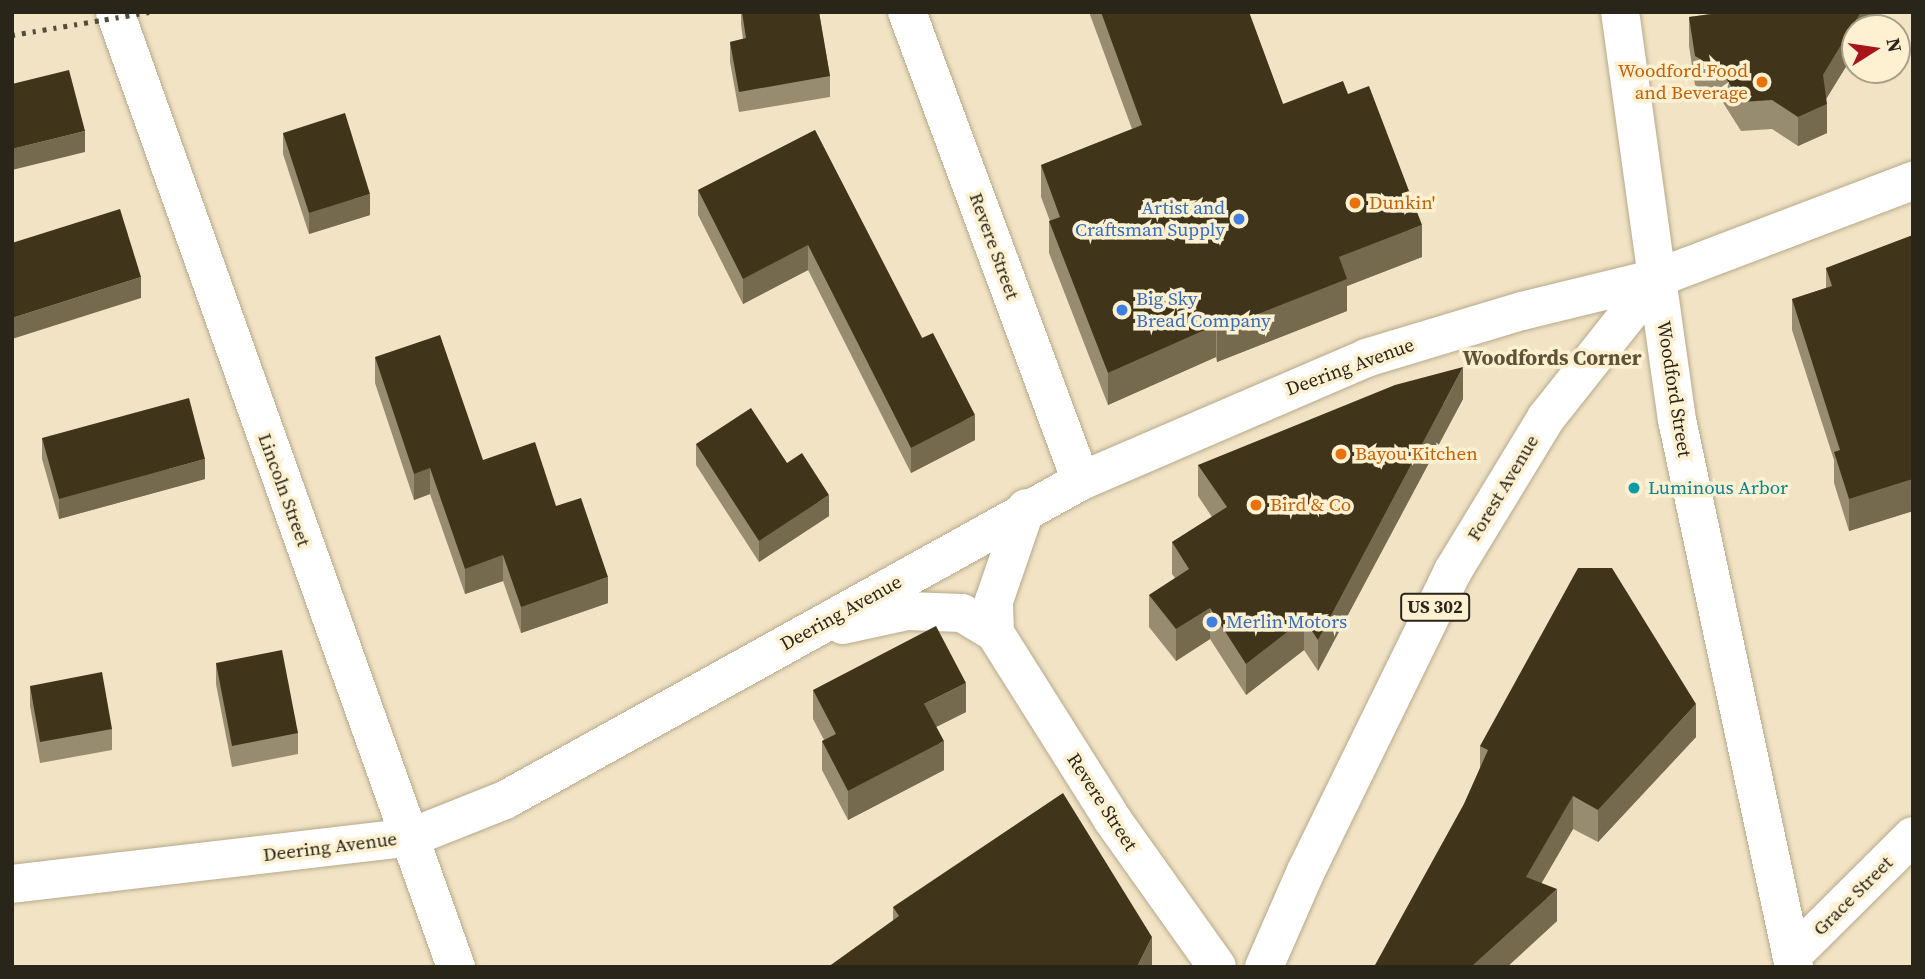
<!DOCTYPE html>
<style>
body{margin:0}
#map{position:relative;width:1925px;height:979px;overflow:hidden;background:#f1e3c4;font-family:"Source Serif 4",serif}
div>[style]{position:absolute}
.roads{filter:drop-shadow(0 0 2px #b6a98b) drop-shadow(0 0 2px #b6a98b)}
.minor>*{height:38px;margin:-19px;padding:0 19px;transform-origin:19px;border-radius:19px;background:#fff}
.major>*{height:38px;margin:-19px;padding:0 19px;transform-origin:19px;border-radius:19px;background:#fff}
.highway>*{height:38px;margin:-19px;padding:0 19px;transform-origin:19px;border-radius:19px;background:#fff}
.rail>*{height:5px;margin-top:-2.5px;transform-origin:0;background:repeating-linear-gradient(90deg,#524c3c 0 3.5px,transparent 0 10.5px)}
.wall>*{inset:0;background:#988c70}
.shaded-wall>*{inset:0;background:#75694e}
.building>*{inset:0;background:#40351b}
.dots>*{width:19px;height:19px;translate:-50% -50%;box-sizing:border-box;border:4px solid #fef1d1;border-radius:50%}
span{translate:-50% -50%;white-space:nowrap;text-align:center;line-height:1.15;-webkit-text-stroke:7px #fef1d1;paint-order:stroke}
.shield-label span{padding:2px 5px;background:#fef1d1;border:2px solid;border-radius:5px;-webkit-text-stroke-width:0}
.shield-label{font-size:18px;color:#292519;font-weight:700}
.food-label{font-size:19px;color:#c56008}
.right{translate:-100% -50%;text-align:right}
.left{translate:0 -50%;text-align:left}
.shop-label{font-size:19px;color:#366cbe}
.street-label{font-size:19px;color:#292519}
.culture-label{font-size:19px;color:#0d838f}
.neighbourhood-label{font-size:21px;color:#5e5338;font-weight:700}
.frame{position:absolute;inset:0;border:14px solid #292519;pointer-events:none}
.north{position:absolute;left:1841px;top:14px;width:70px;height:70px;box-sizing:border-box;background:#fef1d1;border:2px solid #a99f87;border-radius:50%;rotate:78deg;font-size:19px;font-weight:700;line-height:28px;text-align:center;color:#292519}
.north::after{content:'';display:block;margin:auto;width:24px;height:32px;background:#a91418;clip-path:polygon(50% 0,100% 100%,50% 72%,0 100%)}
</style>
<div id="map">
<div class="roads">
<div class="minor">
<div style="left:115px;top:12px;width:1014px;rotate:70.35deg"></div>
<div style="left:907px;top:12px;width:500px;rotate:69.65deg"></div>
<div style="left:1657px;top:278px;width:143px;rotate:82deg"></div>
<div style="left:1677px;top:420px;width:559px;rotate:77.93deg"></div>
<div style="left:995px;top:633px;width:32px;rotate:-92deg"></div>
<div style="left:994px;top:601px;width:98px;rotate:-71deg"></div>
<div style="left:1792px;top:956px;width:170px;rotate:-44.8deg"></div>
</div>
<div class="major">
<div style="left:843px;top:625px;width:66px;rotate:-12.2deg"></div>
<div style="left:908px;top:611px;width:54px;rotate:2.1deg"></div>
<div style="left:962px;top:613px;width:39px;rotate:31deg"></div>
<div style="left:995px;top:633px;width:220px;rotate:57.8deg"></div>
<div style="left:1112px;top:819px;width:181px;rotate:54.6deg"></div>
<div style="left:12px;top:884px;width:403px;rotate:-6.7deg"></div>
<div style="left:412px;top:837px;width:100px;rotate:-21.7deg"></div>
<div style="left:505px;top:800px;width:658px;rotate:-28.98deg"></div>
<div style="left:1081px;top:481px;width:310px;rotate:-23.3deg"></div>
<div style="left:1366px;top:358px;width:163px;rotate:-16.8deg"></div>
<div style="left:1522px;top:311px;width:139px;rotate:-13.7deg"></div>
<div style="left:1657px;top:278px;width:269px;rotate:-97.9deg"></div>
</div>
<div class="highway">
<div style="left:1264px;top:967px;width:105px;rotate:-66.4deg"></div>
<div style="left:1306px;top:871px;width:334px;rotate:-63.9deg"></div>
<div style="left:1453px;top:571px;width:179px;rotate:-58.7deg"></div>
<div style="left:1546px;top:418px;width:179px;rotate:-51.6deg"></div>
<div style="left:1657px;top:278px;width:274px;rotate:-20.8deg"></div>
</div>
</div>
<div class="rail">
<div style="left:12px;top:35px;width:139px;rotate:-9.5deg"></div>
</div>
<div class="wall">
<div style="clip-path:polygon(741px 12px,819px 12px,830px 76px,830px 97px,739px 112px,730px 62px,730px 42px,743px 39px,741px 24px)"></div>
<div style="clip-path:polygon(1089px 12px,1249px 12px,1283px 104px,1348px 94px,1422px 257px,1347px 286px,1347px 311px,1217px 362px,1216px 357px,1108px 405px,1049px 253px,1049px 221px,1050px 221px,1041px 197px,1041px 165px,1132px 129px)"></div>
<div style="clip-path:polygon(1710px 12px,1879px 12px,1855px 28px,1855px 52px,1826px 99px,1827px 133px,1798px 146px,1772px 129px,1741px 131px,1722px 101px,1695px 85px,1689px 46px,1689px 17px,1710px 14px)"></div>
<div style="clip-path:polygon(815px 130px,975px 440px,911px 473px,808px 270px,743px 304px,698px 215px,698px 190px)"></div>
<div style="clip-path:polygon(283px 133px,370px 215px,309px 234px,283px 154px)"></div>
<div style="clip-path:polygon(1913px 235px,1913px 511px,1849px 531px,1834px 483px,1834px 460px,1792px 330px,1792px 299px,1826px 288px,1826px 268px)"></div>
<div style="clip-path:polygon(375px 357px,483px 460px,556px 506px,608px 603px,521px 633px,503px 581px,465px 594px,430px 494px,414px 500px,375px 383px)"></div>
<div style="clip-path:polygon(1463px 399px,1318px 671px,1304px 650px,1246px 695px,1210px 639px,1176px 661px,1149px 627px,1149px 595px,1175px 578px,1172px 574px,1172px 542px,1212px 517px,1198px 496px,1198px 465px)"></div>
<div style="clip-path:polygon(42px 438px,205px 479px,59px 519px,42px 459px)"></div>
<div style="clip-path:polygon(696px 444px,787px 463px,829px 516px,759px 562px,696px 465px)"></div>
<div style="clip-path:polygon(216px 663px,298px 733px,298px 754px,232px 767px,216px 684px)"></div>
<div style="clip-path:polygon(30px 686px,112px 729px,112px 750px,40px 763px,30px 706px)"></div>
<div style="clip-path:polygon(813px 690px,966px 712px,936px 727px,944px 770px,848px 820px,822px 770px,822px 741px,824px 740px,813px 719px)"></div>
<div style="clip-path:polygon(1696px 737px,1598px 842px,1573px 829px,1541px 883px,1557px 921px,1507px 967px,1374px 967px,1464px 804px,1480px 768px,1480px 746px)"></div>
<div style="clip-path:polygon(893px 907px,1152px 967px,893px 920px)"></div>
</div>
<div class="shaded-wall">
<div style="clip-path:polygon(1861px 12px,1879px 12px,1869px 28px,1855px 28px,1855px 52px,1823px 104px,1823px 75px)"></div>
<div style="clip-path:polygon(1827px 104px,1827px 133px,1798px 146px,1798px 117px)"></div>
<div style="clip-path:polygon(85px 131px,85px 152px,12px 170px,12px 149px)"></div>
<div style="clip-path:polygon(370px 194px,370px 215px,309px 234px,309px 213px)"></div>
<div style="clip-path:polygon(1422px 225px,1422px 257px,1347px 286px,1347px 311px,1217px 362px,1217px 330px,1339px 257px)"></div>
<div style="clip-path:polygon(808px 245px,808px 270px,743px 304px,743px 279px)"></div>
<div style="clip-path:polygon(141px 277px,141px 298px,12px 339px,12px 318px)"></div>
<div style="clip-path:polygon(1216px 325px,1216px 357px,1108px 405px,1108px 373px)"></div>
<div style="clip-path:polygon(1463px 367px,1463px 399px,1318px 671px,1318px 640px)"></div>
<div style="clip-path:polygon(975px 415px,975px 440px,911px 473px,911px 448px)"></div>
<div style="clip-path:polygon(205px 459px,205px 479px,59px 519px,59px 499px)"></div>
<div style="clip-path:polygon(430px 468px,430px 494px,414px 500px,414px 474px)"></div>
<div style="clip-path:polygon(1913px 479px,1913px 511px,1849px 531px,1849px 499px)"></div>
<div style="clip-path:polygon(829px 495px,829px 516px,759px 562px,759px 541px)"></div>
<div style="clip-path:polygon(503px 555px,503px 581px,465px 594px,465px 569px)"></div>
<div style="clip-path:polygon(608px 577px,608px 603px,521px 633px,521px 607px)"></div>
<div style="clip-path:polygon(1210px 608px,1210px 639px,1176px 661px,1176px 629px)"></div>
<div style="clip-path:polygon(1304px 619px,1304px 650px,1246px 695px,1246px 664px)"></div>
<div style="clip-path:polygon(966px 683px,966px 712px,924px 733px,924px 704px)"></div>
<div style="clip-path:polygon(1696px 704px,1696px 737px,1598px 842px,1598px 810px)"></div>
<div style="clip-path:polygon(944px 741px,944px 770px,848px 820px,848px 791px)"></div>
<div style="clip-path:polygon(1573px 796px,1573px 829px,1526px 910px,1526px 877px)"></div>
<div style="clip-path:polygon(1557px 889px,1557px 921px,1507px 967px,1471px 967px)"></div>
<div style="clip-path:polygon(1152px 937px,1152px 967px,1137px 967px)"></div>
</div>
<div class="building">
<div style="clip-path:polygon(742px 12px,819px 12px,830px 76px,739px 92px,730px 42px,746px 38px)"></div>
<div style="clip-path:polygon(1101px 12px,1249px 12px,1283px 104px,1343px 81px,1348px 94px,1369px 86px,1422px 225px,1339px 257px,1347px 279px,1217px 330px,1216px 325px,1108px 373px,1049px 221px,1060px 217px,1041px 165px,1142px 125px)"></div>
<div style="clip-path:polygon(1712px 12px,1861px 12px,1823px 75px,1827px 104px,1798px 117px,1772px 100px,1741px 102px,1722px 72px,1695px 56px,1689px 17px,1712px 14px)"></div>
<div style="clip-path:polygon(69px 70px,85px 131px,12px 149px,12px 84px)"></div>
<div style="clip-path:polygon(345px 113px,370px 194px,309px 213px,283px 133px)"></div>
<div style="clip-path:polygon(815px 130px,922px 338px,933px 333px,975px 415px,911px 448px,808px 245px,743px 279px,698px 190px)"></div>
<div style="clip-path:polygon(120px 209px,141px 277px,12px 318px,12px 243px)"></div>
<div style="clip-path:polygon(1913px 235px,1913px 479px,1849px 499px,1834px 452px,1840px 450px,1792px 299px,1832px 286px,1826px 268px)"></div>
<div style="clip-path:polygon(440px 335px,483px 460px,535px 442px,556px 506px,581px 498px,608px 577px,521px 607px,503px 555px,465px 569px,430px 468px,414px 474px,375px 357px)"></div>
<div style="clip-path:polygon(1463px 367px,1318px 640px,1304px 619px,1246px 664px,1210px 608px,1176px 629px,1149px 595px,1189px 569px,1172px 542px,1227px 507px,1198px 465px,1395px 385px)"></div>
<div style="clip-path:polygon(189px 398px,205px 459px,59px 499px,42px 438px)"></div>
<div style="clip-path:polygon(751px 408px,787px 463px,802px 453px,829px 495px,759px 541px,696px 444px)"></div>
<div style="clip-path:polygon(1578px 568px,1612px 568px,1696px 704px,1598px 810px,1573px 796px,1526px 877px,1557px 889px,1471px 967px,1374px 967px,1464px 804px,1488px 750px,1480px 746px)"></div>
<div style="clip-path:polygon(936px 626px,966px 683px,924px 704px,944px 741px,848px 791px,822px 741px,836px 734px,813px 690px)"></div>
<div style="clip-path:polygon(282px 650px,298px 733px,232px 746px,216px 663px)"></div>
<div style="clip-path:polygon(102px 672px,112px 729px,40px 742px,30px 686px)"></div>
<div style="clip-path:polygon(1063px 793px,1152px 937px,1137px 967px,828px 967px,899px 916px,893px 907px)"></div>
</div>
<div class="dots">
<div style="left:1762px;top:82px;background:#e8710a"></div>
<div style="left:1355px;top:203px;background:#e8710a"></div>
<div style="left:1239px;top:219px;background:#3f7fe0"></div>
<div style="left:1122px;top:310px;background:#3f7fe0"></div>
<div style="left:1341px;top:454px;background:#e8710a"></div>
<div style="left:1634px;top:488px;background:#0f9aa8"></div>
<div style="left:1256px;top:505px;background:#e8710a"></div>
<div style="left:1212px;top:622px;background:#3f7fe0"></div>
</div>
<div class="shield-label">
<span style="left:1435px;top:607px">US 302</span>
</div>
<div class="food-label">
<span class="right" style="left:1748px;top:82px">Woodford Food<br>and Beverage</span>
<span class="left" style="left:1369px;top:203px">Dunkin'</span>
<span class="left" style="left:1355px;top:454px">Bayou Kitchen</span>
<span class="left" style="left:1270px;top:505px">Bird &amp; Co</span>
</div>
<div class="shop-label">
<span class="right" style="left:1225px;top:219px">Artist and<br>Craftsman Supply</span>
<span class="left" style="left:1136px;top:310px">Big Sky<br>Bread Company</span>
<span class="left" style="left:1226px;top:622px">Merlin Motors</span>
</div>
<div class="street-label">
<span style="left:994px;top:246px;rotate:70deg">Revere Street</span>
<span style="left:1350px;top:367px;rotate:-20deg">Deering Avenue</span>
<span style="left:1674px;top:389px;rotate:81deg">Woodford Street</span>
<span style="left:1503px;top:488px;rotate:-59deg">Forest Avenue</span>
<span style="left:284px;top:490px;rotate:70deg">Lincoln Street</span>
<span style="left:841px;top:613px;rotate:-29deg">Deering Avenue</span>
<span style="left:1102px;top:802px;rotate:57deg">Revere Street</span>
<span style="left:330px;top:847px;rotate:-7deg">Deering Avenue</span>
<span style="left:1853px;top:896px;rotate:-45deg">Grace Street</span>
</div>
<div class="culture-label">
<span class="left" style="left:1648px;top:488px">Luminous Arbor</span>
</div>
<div class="neighbourhood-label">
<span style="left:1552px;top:358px">Woodfords Corner</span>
</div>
<div class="frame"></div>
<div class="north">N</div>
</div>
